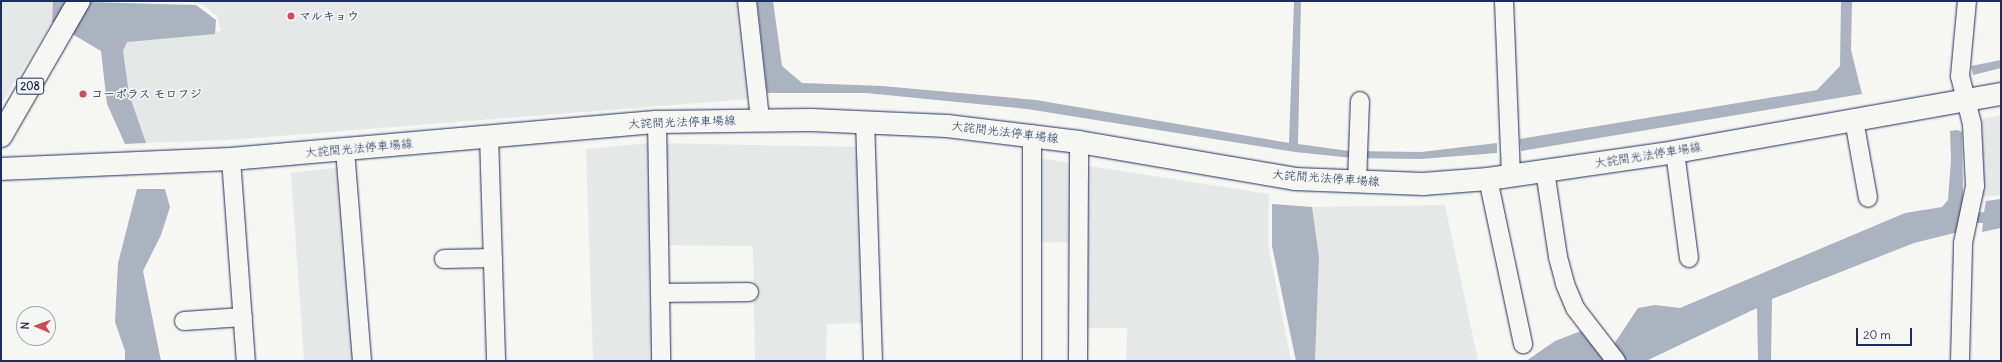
<!DOCTYPE html>
<meta charset="utf-8">
<style>
body{margin:0}
#map{position:relative;width:2002px;height:362px;overflow:hidden;background:#f6f6f2;font-family:Delius,"Klee One",sans-serif}
div>[style]{position:absolute}
.built>*{inset:0;background:#e6e7e7}
.water>*{inset:0;background:#abb2c0}
.roads{filter:drop-shadow(0 0 1px #1b2f5e) drop-shadow(0 0 1px #1b2f5e)}
.minor>*{height:18px;margin:-9px;padding:0 9px;transform-origin:9px;border-radius:9px;background:#f6f6f2}
.secondary>*{height:22px;margin:-11px;padding:0 11px;transform-origin:11px;border-radius:11px;background:#f6f6f2}
.trunk>*{height:22px;margin:-11px;padding:0 11px;transform-origin:11px;border-radius:11px;background:#f6f6f2}
.dots>*{width:11px;height:11px;translate:-50% -50%;box-sizing:border-box;border:2px solid #f6f6f2;border-radius:50%}
span{translate:-50% -50%;white-space:nowrap;text-align:center;line-height:1.15;-webkit-text-stroke:3.5px #f6f6f2;paint-order:stroke}
.shield-label span{padding:1px 3px;background:#f6f6f2;border:1px solid;border-radius:3px;-webkit-text-stroke-width:0}
.shield-label{font-size:11px;color:#1b2f5e;font-weight:700}
.poi-label{font-size:12px;color:#1b2f5e;font-weight:700}
.left{translate:0 -50%;text-align:left}
.street-label{font-size:12px;color:#1b2f5e}
.frame{position:absolute;inset:0;border:2px solid #1b2f5e;pointer-events:none}
.north{position:absolute;left:16px;top:306px;width:40px;height:40px;box-sizing:border-box;background:#f6f6f2;border:1px solid #9ea6b7;border-radius:50%;rotate:272deg;font-size:11px;font-weight:700;line-height:16px;text-align:center;color:#1b2f5e}
.north::after{content:'';display:block;margin:auto;width:14px;height:18px;background:#d1495b;clip-path:polygon(50% 0,100% 100%,50% 72%,0 100%)}
.scale{position:absolute;left:1856px;top:328px;width:56px;height:18px;box-sizing:border-box;border:2px solid #1b2f5e;border-top:0;padding-left:5px;font-size:12px;line-height:14px;white-space:nowrap;color:#1b2f5e;-webkit-text-stroke:3px #f6f6f2;paint-order:stroke}
</style>
<div id="map">
<div class="built">
<div style="clip-path:polygon(1px 1px,53px 1px,52px 22px,1px 104px)"></div>
<div style="clip-path:polygon(189px 1px,741px 1px,749px 99px,227px 140px,141px 143px,109px 38px,221px 31px,217px 16px,203px 5px)"></div>
<div style="clip-path:polygon(2001px 115px,2001px 195px,1983px 197px,1978px 120px)"></div>
<div style="clip-path:polygon(651px 143px,859px 147px,868px 323px,827px 324px,826px 361px,755px 361px,753px 246px,654px 245px,655px 361px,593px 361px,586px 149px)"></div>
<div style="clip-path:polygon(1038px 158px,1269px 194px,1268px 245px,1291px 361px,1126px 361px,1127px 328px,1084px 328px,1085px 243px,1037px 242px)"></div>
<div style="clip-path:polygon(351px 166px,367px 361px,304px 361px,291px 173px)"></div>
<div style="clip-path:polygon(1445px 205px,1478px 361px,1315px 361px,1319px 257px,1312px 207px)"></div>
</div>
<div class="water">
<div style="clip-path:polygon(53px 1px,196px 5px,216px 20px,215px 34px,127px 42px,123px 51px,129px 94px,146px 143px,125px 144px,107px 104px,101px 51px,52px 22px)"></div>
<div style="clip-path:polygon(757px 1px,773px 1px,782px 66px,802px 83px,882px 86px,1036px 100px,1289px 143px,1294px 1px,1301px 1px,1298px 144px,1349px 151px,1421px 152px,1497px 143px,1497px 153px,1420px 159px,1353px 158px,1295px 152px,1027px 109px,866px 93px,767px 93px)"></div>
<div style="clip-path:polygon(1841px 1px,1852px 1px,1851px 50px,1862px 94px,1521px 151px,1520px 139px,1817px 90px,1840px 66px)"></div>
<div style="clip-path:polygon(2001px 60px,2001px 68px,1973px 75px,1971px 66px)"></div>
<div style="clip-path:polygon(1957px 130px,1962px 132px,1963px 197px,1958px 232px,1914px 243px,1772px 299px,1771px 361px,1758px 361px,1757px 308px,1646px 361px,1526px 361px,1555px 341px,1581px 331px,1601px 356px,1616px 347px,1614px 344px,1638px 308px,1655px 305px,1680px 308px,1905px 213px,1942px 207px,1948px 200px,1951px 160px,1950px 131px)"></div>
<div style="clip-path:polygon(137px 189px,165px 189px,170px 207px,161px 235px,143px 271px,161px 361px,125px 361px,125px 351px,115px 322px,118px 263px)"></div>
<div style="clip-path:polygon(2001px 199px,2001px 228px,1982px 232px,1983px 223px,1975px 223px,1976px 213px,1984px 212px,1986px 201px)"></div>
<div style="clip-path:polygon(1272px 204px,1312px 207px,1319px 257px,1315px 361px,1296px 361px,1272px 246px)"></div>
</div>
<div class="roads">
<div class="minor">
<div style="left:747px;top:1px;width:119px;rotate:83.7deg"></div>
<div style="left:1504px;top:1px;width:175px;rotate:87.7deg"></div>
<div style="left:1854px;top:120px;width:79px;rotate:79.8deg"></div>
<div style="left:865px;top:121px;width:240px;rotate:88.1deg"></div>
<div style="left:657px;top:122px;width:239px;rotate:89deg"></div>
<div style="left:1032px;top:134px;width:227px;rotate:90deg"></div>
<div style="left:489px;top:136px;width:225px;rotate:88.2deg"></div>
<div style="left:345px;top:150px;width:212px;rotate:85.4deg"></div>
<div style="left:1675px;top:152px;width:107px;rotate:82.5deg"></div>
<div style="left:231px;top:159px;width:203px;rotate:85.8deg"></div>
<div style="left:1545px;top:171px;width:87px;rotate:81.4deg"></div>
<div style="left:1558px;top:257px;width:28px;rotate:75deg"></div>
<div style="left:1565px;top:284px;width:26px;rotate:67deg"></div>
<div style="left:1575px;top:308px;width:67px;rotate:52.3deg"></div>
<div style="left:1488px;top:179px;width:169px;rotate:78deg"></div>
<div style="left:1357px;top:182px;width:81px;rotate:-87.9deg"></div>
<div style="left:444px;top:259px;width:49px;rotate:-1.2deg"></div>
<div style="left:660px;top:293px;width:89px;rotate:-0.6deg"></div>
<div style="left:184px;top:321px;width:59px;rotate:-3.9deg"></div>
<div style="left:1078px;top:361px;width:219px;rotate:-89.7deg"></div>
<div style="left:1960px;top:361px;width:118px;rotate:-88.5deg"></div>
<div style="left:1963px;top:243px;width:58px;rotate:-78.1deg"></div>
<div style="left:1975px;top:186px;width:62px;rotate:-92.8deg"></div>
<div style="left:1972px;top:124px;width:49px;rotate:-104deg"></div>
<div style="left:1960px;top:76px;width:75px;rotate:-84.7deg"></div>
</div>
<div class="secondary">
<div style="left:1px;top:169px;width:230px;rotate:-2.5deg"></div>
<div style="left:231px;top:159px;width:428px;rotate:-5deg"></div>
<div style="left:657px;top:122px;width:154px;rotate:-0.7deg"></div>
<div style="left:811px;top:120px;width:136px;rotate:2.5deg"></div>
<div style="left:947px;top:126px;width:133px;rotate:6.9deg"></div>
<div style="left:1079px;top:142px;width:219px;rotate:9.7deg"></div>
<div style="left:1295px;top:179px;width:128px;rotate:2.2deg"></div>
<div style="left:1423px;top:184px;width:65px;rotate:-4.4deg"></div>
<div style="left:1488px;top:179px;width:189px;rotate:-8.2deg"></div>
<div style="left:1675px;top:152px;width:331px;rotate:-10.1deg"></div>
</div>
<div class="trunk">
<div style="left:1px;top:136px;width:156px;rotate:-60deg"></div>
</div>
</div>
<div class="dots">
<div style="left:291px;top:16px;background:#d1495b"></div>
<div style="left:83px;top:94px;background:#d1495b"></div>
</div>
<div class="shield-label">
<span style="left:30px;top:86px">208</span>
</div>
<div class="poi-label">
<span class="left" style="left:299px;top:16px">マルキョウ</span>
<span class="left" style="left:91px;top:94px">コーポラス モロフジ</span>
</div>
<div class="street-label">
<span style="left:682px;top:122px;rotate:-2deg">大詫間光法停車場線</span>
<span style="left:1005px;top:132px;rotate:7deg">大詫間光法停車場線</span>
<span style="left:359px;top:148px;rotate:-5deg">大詫間光法停車場線</span>
<span style="left:1648px;top:155px;rotate:-9deg">大詫間光法停車場線</span>
<span style="left:1326px;top:178px;rotate:4deg">大詫間光法停車場線</span>
</div>
<div class="frame"></div>
<div class="north">N</div>
<div class="scale">20 m</div>
</div>
